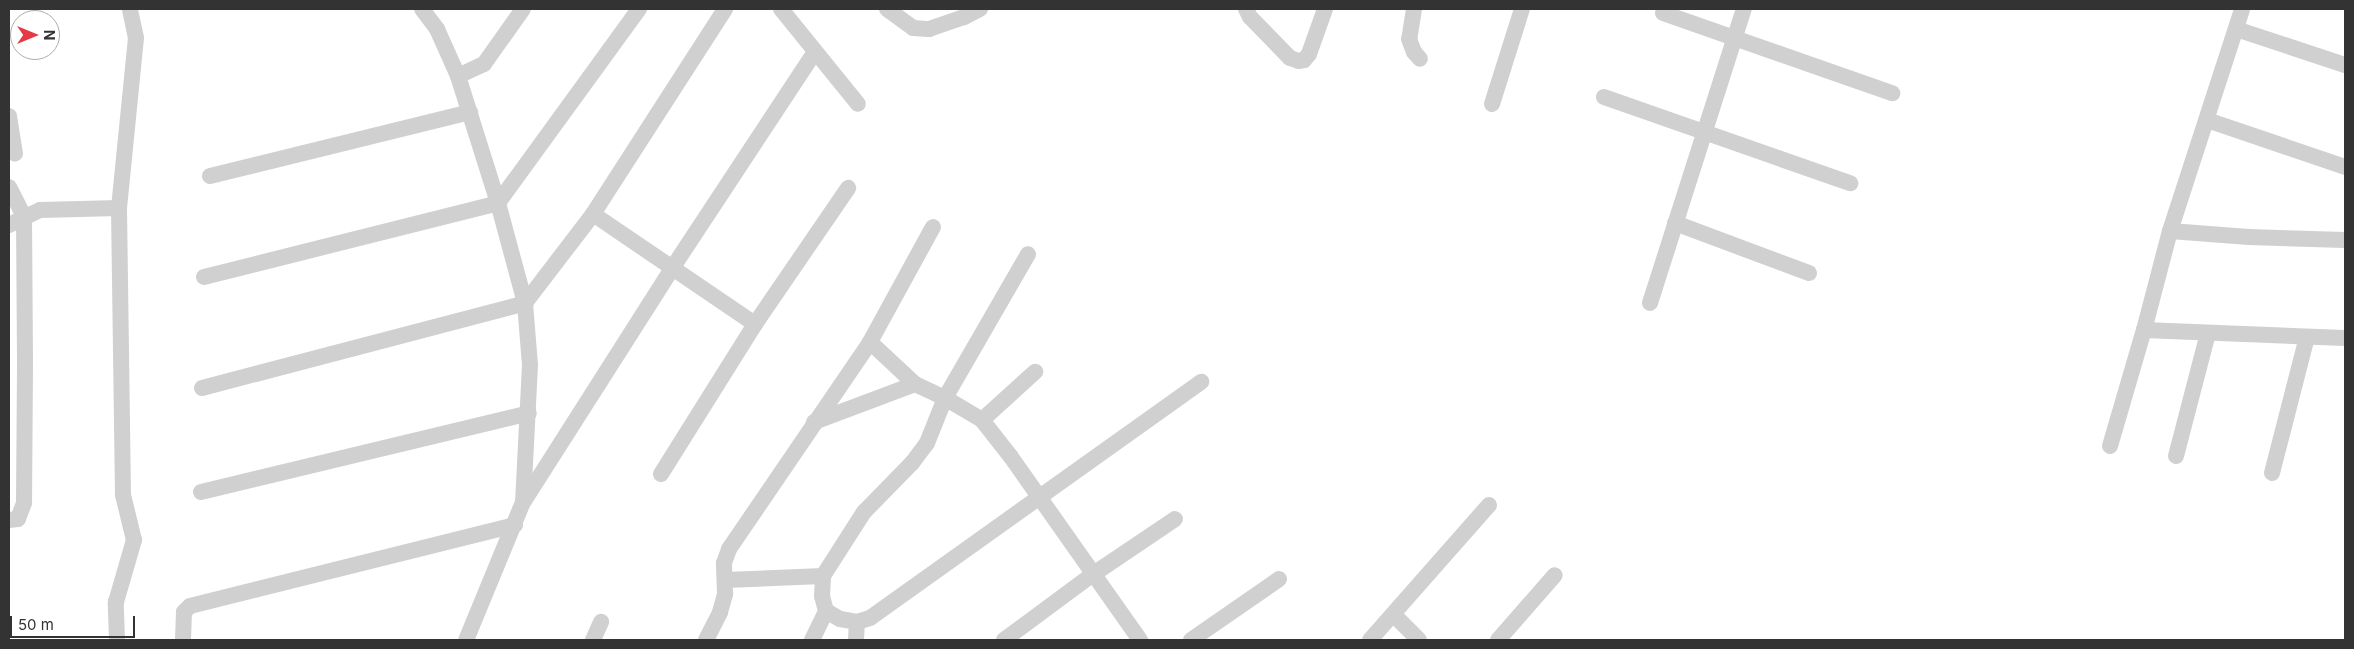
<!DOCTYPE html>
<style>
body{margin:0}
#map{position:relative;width:2354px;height:649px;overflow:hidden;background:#fff;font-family:Inter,sans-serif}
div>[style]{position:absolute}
.minor>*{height:16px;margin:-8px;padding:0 8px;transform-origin:8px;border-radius:8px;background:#d0d0d0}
span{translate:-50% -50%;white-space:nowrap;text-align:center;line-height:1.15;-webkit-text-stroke:5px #fff;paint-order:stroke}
.frame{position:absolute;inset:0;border:10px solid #333;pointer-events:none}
.north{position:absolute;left:10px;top:10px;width:50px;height:50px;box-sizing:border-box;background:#fff;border:1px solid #adadad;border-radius:50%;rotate:90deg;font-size:14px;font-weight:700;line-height:20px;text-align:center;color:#333}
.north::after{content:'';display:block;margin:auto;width:18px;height:22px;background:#e63946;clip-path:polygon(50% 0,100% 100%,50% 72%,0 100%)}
.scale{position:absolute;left:10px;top:616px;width:125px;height:22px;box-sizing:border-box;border:2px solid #333;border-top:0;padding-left:6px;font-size:15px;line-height:18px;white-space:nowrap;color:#333;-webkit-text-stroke:4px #fff;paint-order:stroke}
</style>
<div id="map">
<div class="minor">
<div style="left:422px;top:9px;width:25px;rotate:53deg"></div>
<div style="left:437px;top:29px;width:51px;rotate:65.9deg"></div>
<div style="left:458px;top:76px;width:133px;rotate:72.5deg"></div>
<div style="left:498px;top:203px;width:104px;rotate:74.9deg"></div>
<div style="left:525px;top:303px;width:62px;rotate:85.4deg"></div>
<div style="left:530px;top:365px;width:137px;rotate:92.9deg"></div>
<div style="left:523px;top:502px;width:149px;rotate:112.4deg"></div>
<div style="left:781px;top:9px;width:122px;rotate:51deg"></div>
<div style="left:887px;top:9px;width:32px;rotate:36deg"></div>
<div style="left:913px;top:28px;width:16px;rotate:4deg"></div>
<div style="left:929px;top:29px;width:37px;rotate:-19deg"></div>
<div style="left:964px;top:17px;width:18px;rotate:-27deg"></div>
<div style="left:1246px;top:9px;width:9px;rotate:63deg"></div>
<div style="left:1250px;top:17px;width:57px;rotate:45.7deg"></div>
<div style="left:1290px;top:58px;width:9px;rotate:18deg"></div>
<div style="left:1299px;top:61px;width:5px;rotate:-11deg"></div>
<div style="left:1304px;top:60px;width:8px;rotate:-50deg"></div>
<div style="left:1309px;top:54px;width:48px;rotate:-70.4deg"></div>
<div style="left:1414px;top:9px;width:30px;rotate:99deg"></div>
<div style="left:1409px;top:39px;width:14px;rotate:69deg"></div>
<div style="left:1414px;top:52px;width:9px;rotate:49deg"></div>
<div style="left:1663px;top:13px;width:243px;rotate:19.3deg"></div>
<div style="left:2236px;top:29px;width:115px;rotate:18.3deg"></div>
<div style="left:458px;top:76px;width:29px;rotate:-25deg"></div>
<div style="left:484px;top:64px;width:67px;rotate:-54.7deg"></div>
<div style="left:1604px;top:97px;width:261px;rotate:19.3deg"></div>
<div style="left:1492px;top:104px;width:100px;rotate:-72.5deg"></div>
<div style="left:9px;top:116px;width:38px;rotate:81deg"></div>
<div style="left:2207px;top:120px;width:146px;rotate:18.8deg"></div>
<div style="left:210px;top:176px;width:268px;rotate:-13.8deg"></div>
<div style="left:9px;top:187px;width:33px;rotate:63deg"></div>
<div style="left:24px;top:216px;width:148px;rotate:89.6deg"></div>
<div style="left:25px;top:364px;width:139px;rotate:90.4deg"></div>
<div style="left:24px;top:503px;width:17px;rotate:111deg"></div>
<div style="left:18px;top:519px;width:9px;rotate:174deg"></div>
<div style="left:593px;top:214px;width:196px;rotate:34.2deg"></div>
<div style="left:1675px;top:223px;width:143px;rotate:20.5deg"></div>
<div style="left:9px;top:225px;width:34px;rotate:-26deg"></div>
<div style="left:40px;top:210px;width:79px;rotate:-1.5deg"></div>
<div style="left:2170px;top:231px;width:79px;rotate:4.3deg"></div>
<div style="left:2249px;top:237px;width:96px;rotate:1.8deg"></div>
<div style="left:204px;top:277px;width:303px;rotate:-14.1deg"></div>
<div style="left:498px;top:203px;width:240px;rotate:-54deg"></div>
<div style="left:1650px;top:303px;width:309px;rotate:-72.3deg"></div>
<div style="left:2144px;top:330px;width:201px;rotate:2.3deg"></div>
<div style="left:870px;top:342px;width:62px;rotate:43deg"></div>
<div style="left:915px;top:384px;width:33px;rotate:25deg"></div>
<div style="left:945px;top:398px;width:43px;rotate:30.7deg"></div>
<div style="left:982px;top:420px;width:72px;rotate:-42.2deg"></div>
<div style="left:202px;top:388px;width:334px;rotate:-14.7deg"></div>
<div style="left:525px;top:303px;width:112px;rotate:-52.6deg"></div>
<div style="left:593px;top:214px;width:244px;rotate:-57.2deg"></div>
<div style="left:982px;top:420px;width:47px;rotate:51.9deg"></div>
<div style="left:1011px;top:457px;width:224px;rotate:54.8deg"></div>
<div style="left:814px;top:422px;width:108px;rotate:-20.6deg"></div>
<div style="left:2110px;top:446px;width:121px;rotate:-73.7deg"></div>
<div style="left:2144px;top:330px;width:102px;rotate:-75.3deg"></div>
<div style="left:2170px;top:231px;width:233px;rotate:-72deg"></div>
<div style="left:2176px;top:456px;width:127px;rotate:-75.4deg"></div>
<div style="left:2272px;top:473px;width:140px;rotate:-75.6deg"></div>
<div style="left:661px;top:474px;width:177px;rotate:-57.9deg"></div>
<div style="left:755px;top:324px;width:165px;rotate:-55.6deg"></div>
<div style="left:201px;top:492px;width:337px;rotate:-13.5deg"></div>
<div style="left:524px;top:501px;width:277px;rotate:-57.5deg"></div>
<div style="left:673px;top:267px;width:258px;rotate:-56.6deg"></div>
<div style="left:725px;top:580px;width:98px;rotate:-2.3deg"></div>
<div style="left:826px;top:611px;width:16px;rotate:30deg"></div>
<div style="left:840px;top:619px;width:17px;rotate:10deg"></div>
<div style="left:857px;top:622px;width:14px;rotate:-17deg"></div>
<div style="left:870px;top:618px;width:407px;rotate:-35.5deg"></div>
<div style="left:1394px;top:615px;width:35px;rotate:45deg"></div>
<div style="left:117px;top:640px;width:38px;rotate:-92deg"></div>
<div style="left:116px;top:602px;width:65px;rotate:-73.8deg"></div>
<div style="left:134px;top:540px;width:46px;rotate:-103.7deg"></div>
<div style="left:123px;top:495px;width:287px;rotate:-90.8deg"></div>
<div style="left:119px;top:208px;width:171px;rotate:-84.3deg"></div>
<div style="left:136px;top:38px;width:30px;rotate:-102deg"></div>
<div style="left:183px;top:640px;width:28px;rotate:-88deg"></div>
<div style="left:184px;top:612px;width:8px;rotate:-45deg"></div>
<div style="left:190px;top:606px;width:335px;rotate:-14deg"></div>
<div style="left:593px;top:640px;width:20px;rotate:-66deg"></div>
<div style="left:706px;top:640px;width:31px;rotate:-63deg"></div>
<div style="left:720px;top:612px;width:19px;rotate:-74deg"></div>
<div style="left:725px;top:594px;width:31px;rotate:-92deg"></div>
<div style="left:724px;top:563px;width:15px;rotate:-70deg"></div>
<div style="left:729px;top:549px;width:250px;rotate:-55.7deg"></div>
<div style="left:870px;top:342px;width:131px;rotate:-61.3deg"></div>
<div style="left:812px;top:640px;width:32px;rotate:-64deg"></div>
<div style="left:826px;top:611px;width:16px;rotate:-105deg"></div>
<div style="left:822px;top:596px;width:20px;rotate:-87deg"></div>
<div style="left:823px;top:576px;width:76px;rotate:-57.4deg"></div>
<div style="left:864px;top:512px;width:69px;rotate:-45.6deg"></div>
<div style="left:912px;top:463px;width:25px;rotate:-53deg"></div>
<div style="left:927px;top:443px;width:48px;rotate:-68.2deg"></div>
<div style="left:945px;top:398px;width:166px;rotate:-60deg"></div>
<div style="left:856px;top:640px;width:18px;rotate:-87deg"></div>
<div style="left:1004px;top:640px;width:109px;rotate:-36.5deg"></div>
<div style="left:1092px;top:575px;width:100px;rotate:-34deg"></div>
<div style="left:1191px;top:640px;width:107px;rotate:-34.7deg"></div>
<div style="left:1370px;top:640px;width:180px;rotate:-48.6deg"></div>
<div style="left:1498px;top:640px;width:86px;rotate:-48.8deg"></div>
</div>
<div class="frame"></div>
<div class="north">N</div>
<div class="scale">50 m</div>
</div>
